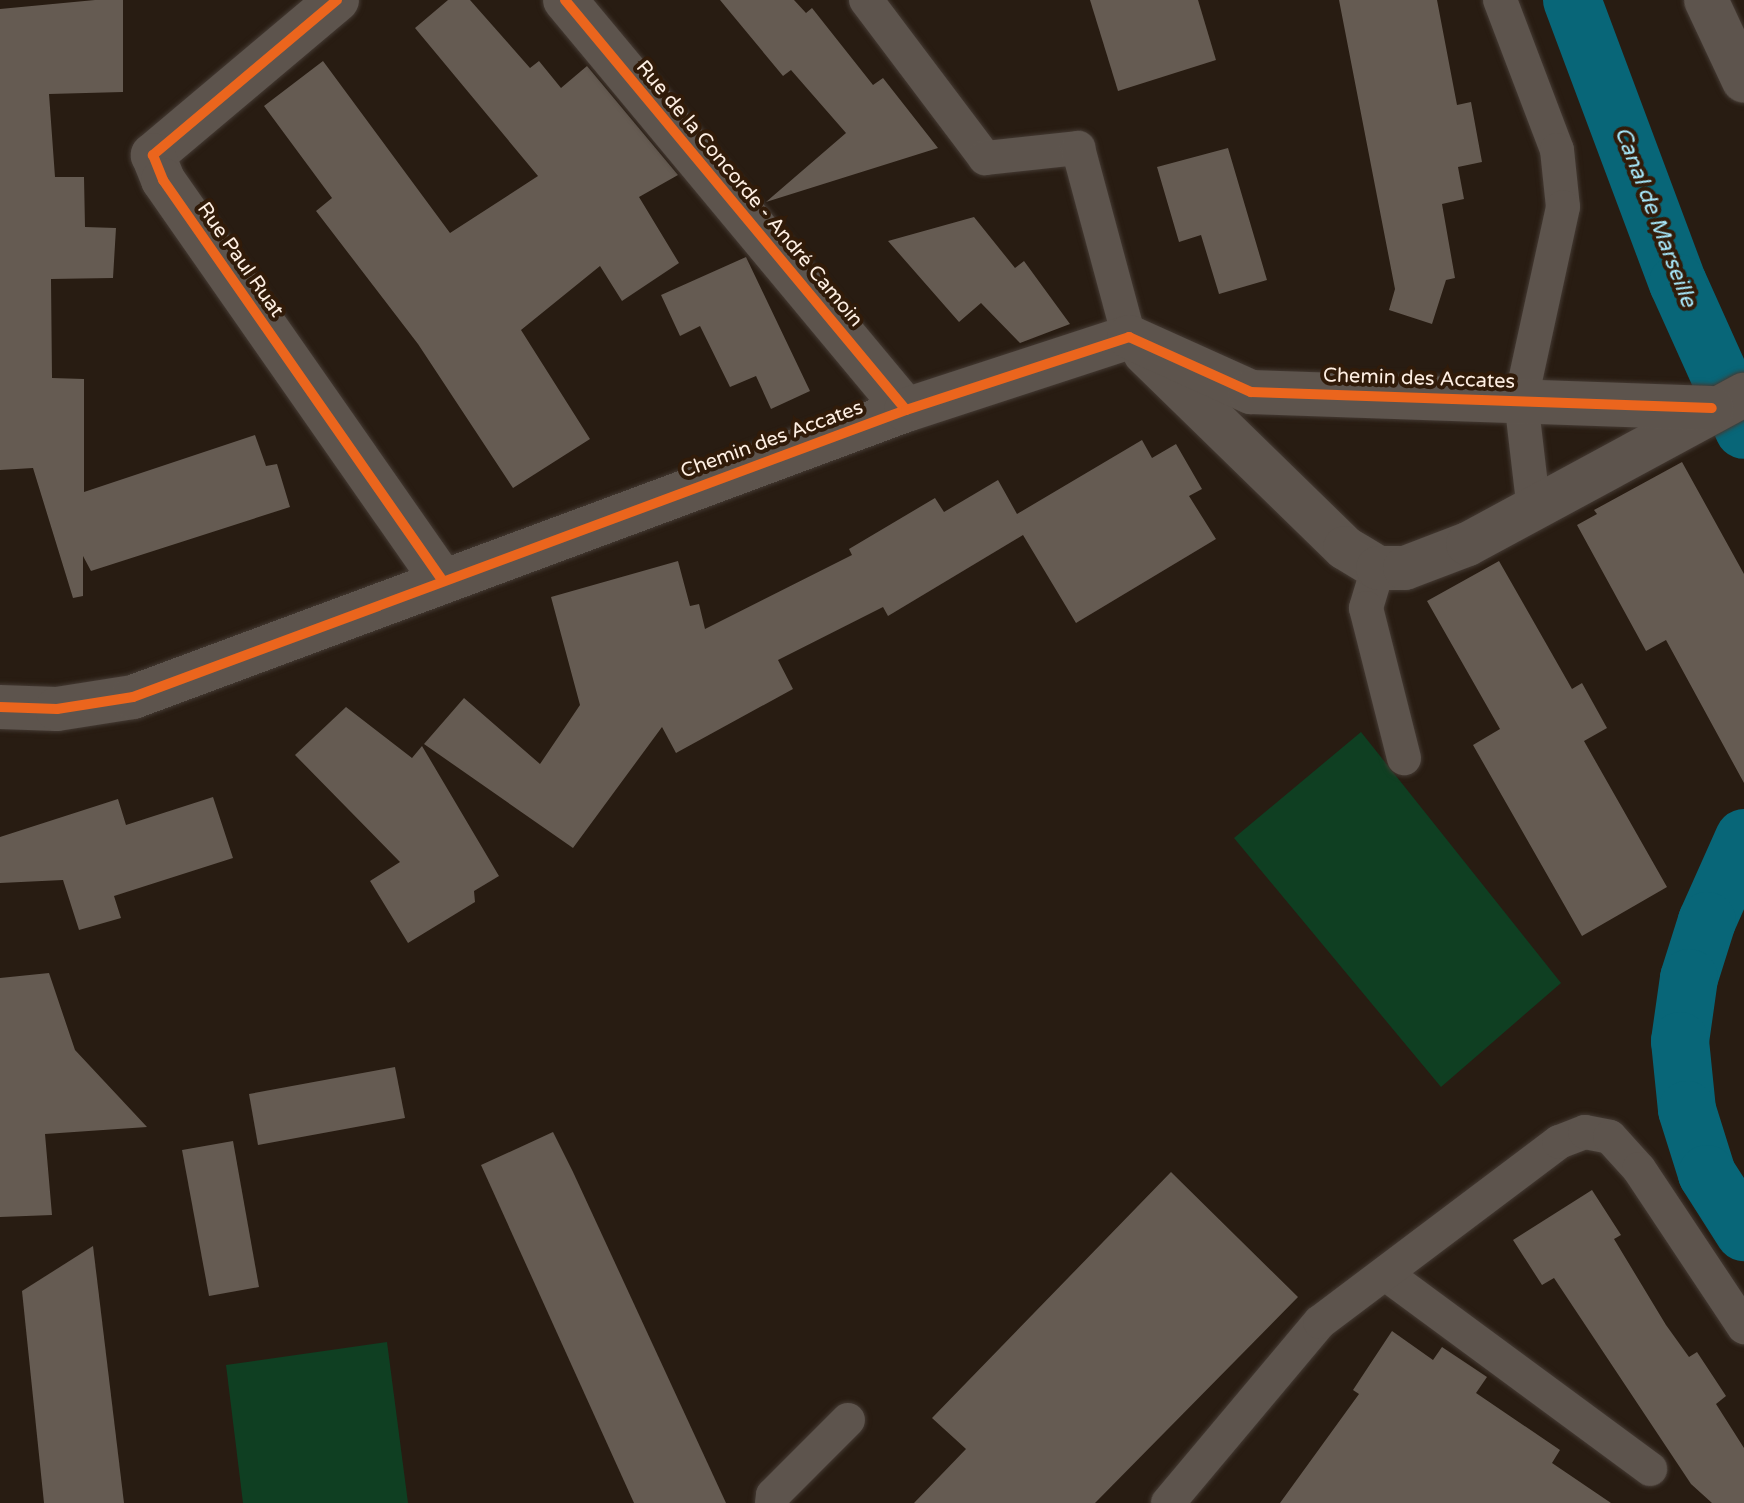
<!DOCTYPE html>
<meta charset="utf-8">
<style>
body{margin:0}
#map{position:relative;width:1744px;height:1503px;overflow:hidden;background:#281c12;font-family:"Varela Round",sans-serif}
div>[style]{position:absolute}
.green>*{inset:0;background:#0f3f22}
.canal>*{height:58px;margin:-29px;padding:0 29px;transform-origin:29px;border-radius:29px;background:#086678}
.building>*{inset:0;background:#655b52}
.roads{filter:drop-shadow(0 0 2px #443a33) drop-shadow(0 0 2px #443a33)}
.lane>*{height:34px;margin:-17px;padding:0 17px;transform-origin:17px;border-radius:17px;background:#5d544d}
.street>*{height:44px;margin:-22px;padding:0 22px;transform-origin:22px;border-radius:22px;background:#5d544d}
.cycleway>*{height:10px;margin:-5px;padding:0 5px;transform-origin:5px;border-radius:5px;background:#eb651d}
span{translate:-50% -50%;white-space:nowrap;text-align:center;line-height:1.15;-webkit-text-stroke:8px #311b09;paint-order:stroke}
.street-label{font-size:20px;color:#feefe3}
.water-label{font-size:22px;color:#a8e9fc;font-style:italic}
</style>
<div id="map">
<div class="green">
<div style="clip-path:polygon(1361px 732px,1561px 983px,1441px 1087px,1234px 838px)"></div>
<div style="clip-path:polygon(387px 1342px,408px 1503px,243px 1503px,226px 1365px)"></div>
</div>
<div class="canal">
<div style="left:1572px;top:0;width:302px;rotate:69.5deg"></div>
<div style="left:1678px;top:283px;width:161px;rotate:65.8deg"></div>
<div style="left:1744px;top:838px;width:91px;rotate:114deg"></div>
<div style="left:1707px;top:921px;width:60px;rotate:107.5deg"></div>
<div style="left:1689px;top:978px;width:64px;rotate:98.1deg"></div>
<div style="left:1680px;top:1041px;width:69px;rotate:84.2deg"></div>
<div style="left:1687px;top:1110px;width:67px;rotate:72.6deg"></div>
<div style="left:1707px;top:1174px;width:69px;rotate:57.5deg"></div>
</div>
<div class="building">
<div style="clip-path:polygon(95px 0,123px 0,123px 92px,49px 94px,55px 177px,84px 177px,85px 227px,116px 228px,113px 278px,51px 279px,52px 378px,84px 379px,84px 492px,255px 435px,266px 466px,277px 464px,290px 507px,91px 571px,83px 556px,83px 596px,73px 598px,33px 468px,0 470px,0 9px)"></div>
<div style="clip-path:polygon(448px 0,470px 0,530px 68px,539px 61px,561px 88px,587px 66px,678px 175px,639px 197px,679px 263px,622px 301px,600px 266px,521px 330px,590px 439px,513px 488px,418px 344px,316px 211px,332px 198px,264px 106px,323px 61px,450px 233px,538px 176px,415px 28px)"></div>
<div style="clip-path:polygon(720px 0,794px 0,806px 13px,812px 8px,873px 85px,883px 78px,938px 148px,766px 202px,846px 133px,791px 70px,783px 76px)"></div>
<div style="clip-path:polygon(1090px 0,1198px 0,1216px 60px,1118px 91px)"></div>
<div style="clip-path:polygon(1339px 0,1437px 0,1457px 105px,1471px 102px,1482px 162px,1458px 167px,1464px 199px,1442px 204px,1455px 278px,1446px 280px,1432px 324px,1389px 310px,1395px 289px)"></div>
<div style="clip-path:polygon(1228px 148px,1267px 280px,1219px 294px,1201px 235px,1179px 242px,1157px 167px)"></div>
<div style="clip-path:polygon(974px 217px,1015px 268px,1024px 261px,1070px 324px,1020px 343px,981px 303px,959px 322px,888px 241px)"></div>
<div style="clip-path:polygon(746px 257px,810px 391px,771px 409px,756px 376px,730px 387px,700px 326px,680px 336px,661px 295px)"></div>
<div style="clip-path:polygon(1142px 440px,1152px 458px,1176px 444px,1202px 489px,1189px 496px,1216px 539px,1076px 623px,1023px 535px,888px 616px,883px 607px,778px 660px,793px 689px,676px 753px,662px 727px,573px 848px,424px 744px,464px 698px,540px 764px,580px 705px,551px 597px,678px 561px,690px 606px,699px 604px,705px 629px,852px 555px,849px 549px,935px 498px,944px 512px,998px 480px,1017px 514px)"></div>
<div style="clip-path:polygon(1682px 462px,1744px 574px,1744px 783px,1666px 640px,1646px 651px,1577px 525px,1597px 514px,1594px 510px)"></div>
<div style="clip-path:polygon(1499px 561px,1572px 689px,1582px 683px,1607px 728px,1584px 741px,1667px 887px,1582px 936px,1473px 745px,1500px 729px,1427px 601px)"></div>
<div style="clip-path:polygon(346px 707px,412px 758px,422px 746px,499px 876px,474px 891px,475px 902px,408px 943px,370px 881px,400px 862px,295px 755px)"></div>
<div style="clip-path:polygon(213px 797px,233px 858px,114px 896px,121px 918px,79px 930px,63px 880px,0 883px,0 837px,118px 799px,126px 825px)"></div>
<div style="clip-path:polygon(49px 973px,75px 1050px,147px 1127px,45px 1134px,52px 1215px,0 1217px,0 978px)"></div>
<div style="clip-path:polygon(395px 1067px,405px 1118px,258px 1145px,249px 1094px)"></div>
<div style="clip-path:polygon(553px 1132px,573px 1172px,726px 1503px,634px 1503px,481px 1165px)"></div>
<div style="clip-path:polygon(233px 1141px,259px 1287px,209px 1296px,182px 1150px)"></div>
<div style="clip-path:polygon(1171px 1172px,1298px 1297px,1095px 1503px,914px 1503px,966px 1449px,932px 1418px)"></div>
<div style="clip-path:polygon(1592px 1190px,1621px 1235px,1614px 1239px,1666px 1325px,1689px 1357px,1697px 1352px,1726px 1396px,1716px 1404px,1744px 1448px,1744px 1503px,1712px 1503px,1691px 1484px,1554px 1278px,1542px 1285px,1513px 1240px)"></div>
<div style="clip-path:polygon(93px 1246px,124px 1503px,44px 1503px,22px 1291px)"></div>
<div style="clip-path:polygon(1392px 1331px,1433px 1360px,1442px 1347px,1487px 1377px,1476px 1393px,1560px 1450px,1552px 1463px,1611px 1503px,1280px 1503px,1359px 1394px,1353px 1390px)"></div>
</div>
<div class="roads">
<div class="lane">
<div style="left:866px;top:0;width:198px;rotate:53deg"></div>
<div style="left:985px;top:158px;width:94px;rotate:-6.1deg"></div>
<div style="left:1078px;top:148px;width:196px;rotate:74.9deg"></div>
<div style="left:1500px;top:0;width:160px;rotate:69.2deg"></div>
<div style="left:1557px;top:150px;width:57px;rotate:84deg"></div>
<div style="left:1563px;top:207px;width:198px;rotate:102.3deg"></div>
<div style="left:1521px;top:400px;width:112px;rotate:83.3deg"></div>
<div style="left:1378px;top:568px;width:42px;rotate:106.7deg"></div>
<div style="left:1366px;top:608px;width:155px;rotate:75.8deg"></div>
<div style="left:1387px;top:1275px;width:327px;rotate:36.4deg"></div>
<div style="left:772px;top:1503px;width:8px;rotate:-83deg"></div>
<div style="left:773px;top:1495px;width:106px;rotate:-45deg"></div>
<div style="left:1168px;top:1503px;width:236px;rotate:-50deg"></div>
<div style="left:1320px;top:1322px;width:299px;rotate:-37deg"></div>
<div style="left:1559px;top:1142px;width:28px;rotate:-21deg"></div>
<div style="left:1585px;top:1132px;width:25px;rotate:11deg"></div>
<div style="left:1610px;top:1137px;width:43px;rotate:47.8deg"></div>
<div style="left:1639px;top:1169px;width:190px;rotate:56.4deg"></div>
</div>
<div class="street">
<div style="left:337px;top:0;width:241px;rotate:139.9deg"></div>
<div style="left:153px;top:155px;width:27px;rotate:68deg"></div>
<div style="left:163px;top:180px;width:488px;rotate:55.1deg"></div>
<div style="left:565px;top:0;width:533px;rotate:50.25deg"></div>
<div style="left:1706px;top:0;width:89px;rotate:64.9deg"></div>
<div style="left:1145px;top:353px;width:279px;rotate:44.3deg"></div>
<div style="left:1345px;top:548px;width:39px;rotate:31deg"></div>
<div style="left:1378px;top:568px;width:27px"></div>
<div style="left:1405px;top:568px;width:67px;rotate:-20.9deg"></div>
<div style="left:1468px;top:544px;width:314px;rotate:-28.4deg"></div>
<div style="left:0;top:707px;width:57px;rotate:2deg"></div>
<div style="left:57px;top:709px;width:77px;rotate:-9deg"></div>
<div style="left:133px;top:697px;width:825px;rotate:-20.37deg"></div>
<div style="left:906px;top:410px;width:235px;rotate:-18.1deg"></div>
<div style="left:1129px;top:337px;width:134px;rotate:24.3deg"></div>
<div style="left:1251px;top:392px;width:461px;rotate:2deg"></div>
</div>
</div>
<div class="cycleway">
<div style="left:337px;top:0;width:241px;rotate:139.9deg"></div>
<div style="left:153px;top:155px;width:27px;rotate:68deg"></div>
<div style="left:163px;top:180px;width:488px;rotate:55.1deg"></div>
<div style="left:565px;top:0;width:533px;rotate:50.25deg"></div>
<div style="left:0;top:707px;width:57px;rotate:2deg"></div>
<div style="left:57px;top:709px;width:77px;rotate:-9deg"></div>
<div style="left:133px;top:697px;width:825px;rotate:-20.37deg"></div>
<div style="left:906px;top:410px;width:235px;rotate:-18.1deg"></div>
<div style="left:1129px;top:337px;width:134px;rotate:24.3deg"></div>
<div style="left:1251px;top:392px;width:461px;rotate:2deg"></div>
</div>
<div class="street-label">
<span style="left:749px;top:194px;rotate:50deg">Rue de la Concorde - André Camoin</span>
<span style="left:240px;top:260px;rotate:55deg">Rue Paul Ruat</span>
<span style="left:1419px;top:379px;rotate:2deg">Chemin des Accates</span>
<span style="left:772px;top:440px;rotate:-20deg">Chemin des Accates</span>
</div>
<div class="water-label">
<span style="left:1655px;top:217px;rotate:69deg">Canal de Marseille</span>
</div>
</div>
